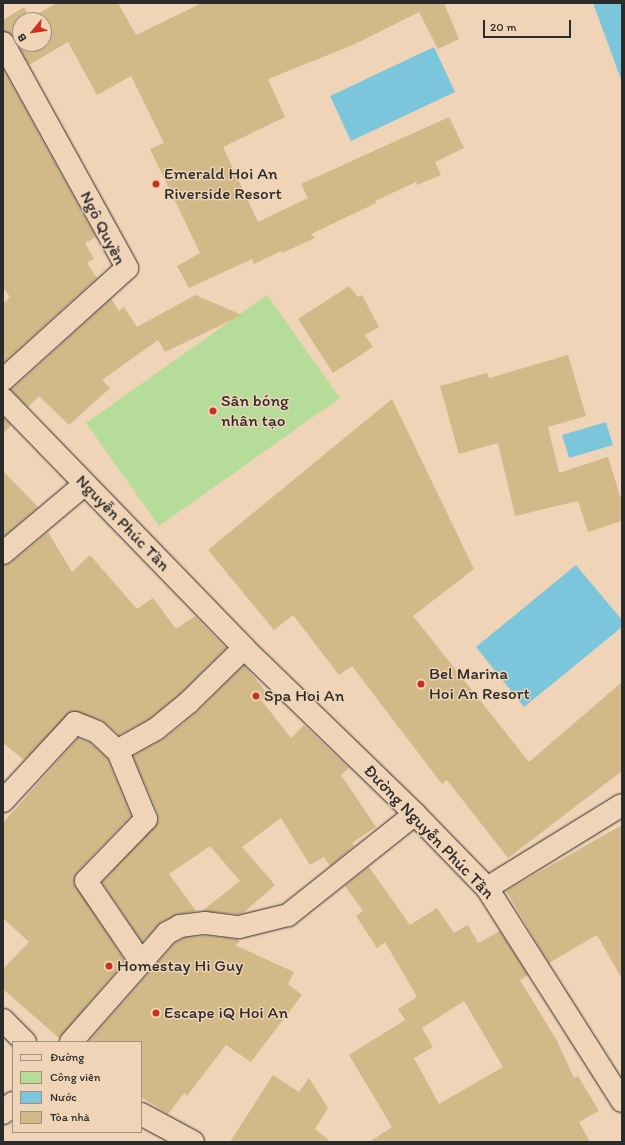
<!DOCTYPE html>
<meta charset="utf-8">
<style>
body{margin:0}
#map{position:relative;width:625px;height:1145px;overflow:hidden;background:#f0d4b7;font-family:Itim,sans-serif}
div>[style]{position:absolute}
.green>*{inset:0;background:#b5dd99}
.water>*{inset:0;background:#7cc6dc}
.building>*{inset:0;background:#d1b988}
.roads{filter:drop-shadow(0 0 1px #2b2b2b) drop-shadow(0 0 1px #2b2b2b)}
.minor>*{height:22px;margin:-11px;padding:0 11px;transform-origin:11px;border-radius:11px;background:#f0d4b7}
.dots>*{width:11px;height:11px;translate:-50% -50%;box-sizing:border-box;border:2px solid #f0d4b7;border-radius:50%}
span{translate:-50% -50%;white-space:nowrap;text-align:center;line-height:1.15;-webkit-text-stroke:3px #f0d4b7;paint-order:stroke}
.poi-label{font-size:17px;color:#2b2b2b}
.left{translate:0 -50%;text-align:left}
.street-label{font-size:17px;color:#2b2b2b}
.frame{position:absolute;inset:0;border:4px solid #2b2b2b;pointer-events:none}
.legend{position:absolute;left:12px;top:1041px;width:130px;height:92px;box-sizing:border-box;background:#f0d4b7;border:1px solid #a1907f;margin:0;padding:5px 7px;list-style:none;font-size:12px;color:#2b2b2b}
.legend li{display:flex;align-items:center;gap:8px;height:20px}
.legend b{width:20px;border:1px solid #a1907f}
.north{position:absolute;left:12px;top:12px;width:40px;height:40px;box-sizing:border-box;background:#f0d4b7;border:1px solid #a1907f;border-radius:50%;rotate:241deg;font-size:11px;font-weight:700;line-height:16px;text-align:center;color:#2b2b2b}
.north::after{content:'';display:block;margin:auto;width:14px;height:18px;background:#c8321e;clip-path:polygon(50% 0,100% 100%,50% 72%,0 100%)}
.scale{position:absolute;left:483px;top:20px;width:88px;height:18px;box-sizing:border-box;border:2px solid #2b2b2b;border-top:0;padding-left:5px;font-size:12px;line-height:14px;white-space:nowrap;color:#2b2b2b;-webkit-text-stroke:3px #f0d4b7;paint-order:stroke}
</style>
<div id="map">
<div class="green">
<div style="clip-path:polygon(267px 295px,340px 398px,159px 526px,86px 423px)"></div>
</div>
<div class="water">
<div style="clip-path:polygon(593px 3px,622px 3px,622px 82px)"></div>
<div style="clip-path:polygon(434px 47px,455px 92px,351px 141px,330px 96px)"></div>
<div style="clip-path:polygon(606px 422px,613px 445px,569px 458px,562px 435px)"></div>
<div style="clip-path:polygon(576px 565px,622px 620px,622px 627px,524px 707px,476px 647px)"></div>
</div>
<div class="building">
<div style="clip-path:polygon(evenodd,57px 3px,118px 3px,136px 35px,202px 3px,444px 3px,459px 39px,438px 49px,419px 12px,353px 45px,268px 79px,285px 117px,223px 147px,258px 222px,308px 198px,301px 184px,449px 117px,464px 148px,435px 162px,441px 175px,417px 185px,416px 182px,375px 201px,376px 203px,311px 234px,315px 238px,282px 253px,281px 251px,254px 264px,252px 259px,189px 288px,177px 266px,200px 253px,150px 149px,164px 143px,131px 76px,97px 95px,68px 42px,29px 65px,14px 37px,3px 31px,3px 20px,24px 7px,30px 18px,57px 3px,20px 20px,44px 20px,44px 44px,20px 44px,20px 20px)"></div>
<div style="clip-path:polygon(3px 69px,96px 237px,85px 243px,94px 259px,87px 263px,97px 278px,3px 363px,3px 304px,10px 297px,3px 287px)"></div>
<div style="clip-path:polygon(349px 286px,358px 297px,362px 295px,379px 327px,365px 335px,373px 347px,333px 373px,298px 319px)"></div>
<div style="clip-path:polygon(195px 295px,242px 315px,165px 352px,158px 340px,102px 380px,110px 388px,69px 425px,39px 396px,28px 407px,11px 390px,111px 299px,119px 311px,124px 307px,137px 327px)"></div>
<div style="clip-path:polygon(568px 355px,586px 416px,548px 427px,559px 473px,608px 457px,622px 502px,622px 521px,588px 532px,578px 501px,515px 516px,498px 443px,459px 454px,440px 386px,487px 373px,489px 378px)"></div>
<div style="clip-path:polygon(392px 399px,474px 569px,413px 616px,529px 762px,622px 682px,622px 771px,508px 858px,447px 780px,442px 784px,352px 666px,339px 675px,293px 615px,274px 630px,208px 550px)"></div>
<div style="clip-path:polygon(3px 417px,11px 425px,3px 434px)"></div>
<div style="clip-path:polygon(3px 471px,38px 507px,3px 537px)"></div>
<div style="clip-path:polygon(48px 532px,72px 572px,90px 555px,137px 609px,153px 598px,176px 629px,195px 616px,226px 648px,181px 693px,149px 719px,119px 735px,102px 720px,72px 711px,24px 760px,3px 743px,3px 565px,11px 563px)"></div>
<div style="clip-path:polygon(244px 665px,268px 694px,261px 700px,291px 738px,304px 725px,349px 768px,341px 775px,376px 827px,352px 843px,354px 846px,330px 866px,324px 857px,310px 865px,281px 818px,242px 847px,275px 885px,243px 913px,238px 914px,202px 911px,240px 881px,210px 846px,169px 874px,196px 911px,178px 914px,161px 922px,142px 942px,102px 882px,158px 822px,158px 814px,133px 756px,164px 739px,198px 711px)"></div>
<div style="clip-path:polygon(78px 738px,90px 743px,107px 758px,131px 816px,77px 872px,74px 882px,125px 961px,59px 1038px,3px 989px,3px 969px,29px 942px,3px 918px,3px 823px)"></div>
<div style="clip-path:polygon(622px 825px,622px 979px,597px 935px,549px 963px,506px 891px)"></div>
<div style="clip-path:polygon(evenodd,369px 867px,410px 925px,437px 908px,454px 933px,468px 925px,478px 943px,500px 931px,528px 975px,520px 980px,557px 1041px,574px 1078px,578px 1076px,599px 1111px,579px 1122px,590px 1142px,369px 1142px,392px 1127px,349px 1055px,405px 1020px,398px 1009px,417px 997px,385px 942px,377px 948px,356px 916px,363px 911px,345px 886px,369px 867px,464px 1001px,503px 1067px,439px 1104px,414px 1058px,433px 1047px,422px 1028px,464px 1001px)"></div>
<div style="clip-path:polygon(205px 936px,237px 939px,240px 942px,235px 945px,294px 972px,288px 984px,302px 995px,251px 1062px,226px 1045px,187px 1096px,184px 1093px,168px 1114px,141px 1097px,141px 1042px,88px 1042px,175px 943px,184px 938px)"></div>
<div style="clip-path:polygon(273px 1075px,299px 1092px,309px 1078px,328px 1108px,315px 1129px,331px 1142px,230px 1142px)"></div>
</div>
<div class="roads">
<div class="minor">
<div style="left:3px;top:43px;width:257px;rotate:61.1deg"></div>
<div style="left:127px;top:268px;width:167px;rotate:137.9deg"></div>
<div style="left:3px;top:399px;width:347px;rotate:45.9deg"></div>
<div style="left:244px;top:648px;width:238px;rotate:44.1deg"></div>
<div style="left:415px;top:814px;width:103px;rotate:45.8deg"></div>
<div style="left:487px;top:888px;width:252px;rotate:57.6deg"></div>
<div style="left:3px;top:553px;width:107px;rotate:-40.1deg"></div>
<div style="left:117px;top:749px;width:76px;rotate:67.5deg"></div>
<div style="left:146px;top:819px;width:86px;rotate:134.1deg"></div>
<div style="left:86px;top:881px;width:98px;rotate:55.8deg"></div>
<div style="left:3px;top:801px;width:106px;rotate:-47.3deg"></div>
<div style="left:75px;top:723px;width:24px;rotate:22deg"></div>
<div style="left:97px;top:732px;width:23px;rotate:43deg"></div>
<div style="left:114px;top:748px;width:6px;rotate:9deg"></div>
<div style="left:120px;top:749px;width:41px;rotate:-29.1deg"></div>
<div style="left:156px;top:729px;width:43px;rotate:-39.3deg"></div>
<div style="left:189px;top:702px;width:77px;rotate:-44.5deg"></div>
<div style="left:487px;top:888px;width:158px;rotate:-31.6deg"></div>
<div style="left:3px;top:1020px;width:31px;rotate:45deg"></div>
<div style="left:71px;top:1042px;width:145px;rotate:-48.6deg"></div>
<div style="left:167px;top:933px;width:15px;rotate:-28deg"></div>
<div style="left:180px;top:926px;width:25px;rotate:-7deg"></div>
<div style="left:205px;top:923px;width:34px;rotate:7deg"></div>
<div style="left:239px;top:927px;width:50px;rotate:-13.8deg"></div>
<div style="left:288px;top:915px;width:162px;rotate:-38.5deg"></div>
<div style="left:3px;top:1113px;width:14px;rotate:-45deg"></div>
<div style="left:141px;top:1114px;width:59px;rotate:28.3deg"></div>
</div>
</div>
<div class="dots">
<div style="left:156px;top:184px;background:#c8321e"></div>
<div style="left:213px;top:411px;background:#c8321e"></div>
<div style="left:421px;top:684px;background:#c8321e"></div>
<div style="left:256px;top:696px;background:#c8321e"></div>
<div style="left:109px;top:966px;background:#c8321e"></div>
<div style="left:156px;top:1013px;background:#c8321e"></div>
</div>
<div class="poi-label">
<span class="left" style="left:164px;top:184px">Emerald Hoi An<br>Riverside Resort</span>
<span class="left" style="left:221px;top:411px">Sân bóng<br>nhân tạo</span>
<span class="left" style="left:429px;top:684px">Bel Marina<br>Hoi An Resort</span>
<span class="left" style="left:264px;top:696px">Spa Hoi An</span>
<span class="left" style="left:117px;top:966px">Homestay Hi Guy</span>
<span class="left" style="left:164px;top:1013px">Escape iQ Hoi An</span>
</div>
<div class="street-label">
<span style="left:103px;top:228px;rotate:63deg">Ngô Quyền</span>
<span style="left:123px;top:523px;rotate:46deg">Nguyễn Phúc Tần</span>
<span style="left:429px;top:832px;rotate:46deg">Đường Nguyễn Phúc Tần</span>
</div>
<div class="frame"></div>
<ul class="legend">
<li><b style="height:5px;background:#f0d4b7"></b>Đường</li>
<li><b style="height:11px;background:#b5dd99"></b>Công viên</li>
<li><b style="height:11px;background:#7cc6dc"></b>Nước</li>
<li><b style="height:11px;background:#d1b988"></b>Tòa nhà</li>
</ul>
<div class="north">B</div>
<div class="scale">20 m</div>
</div>
